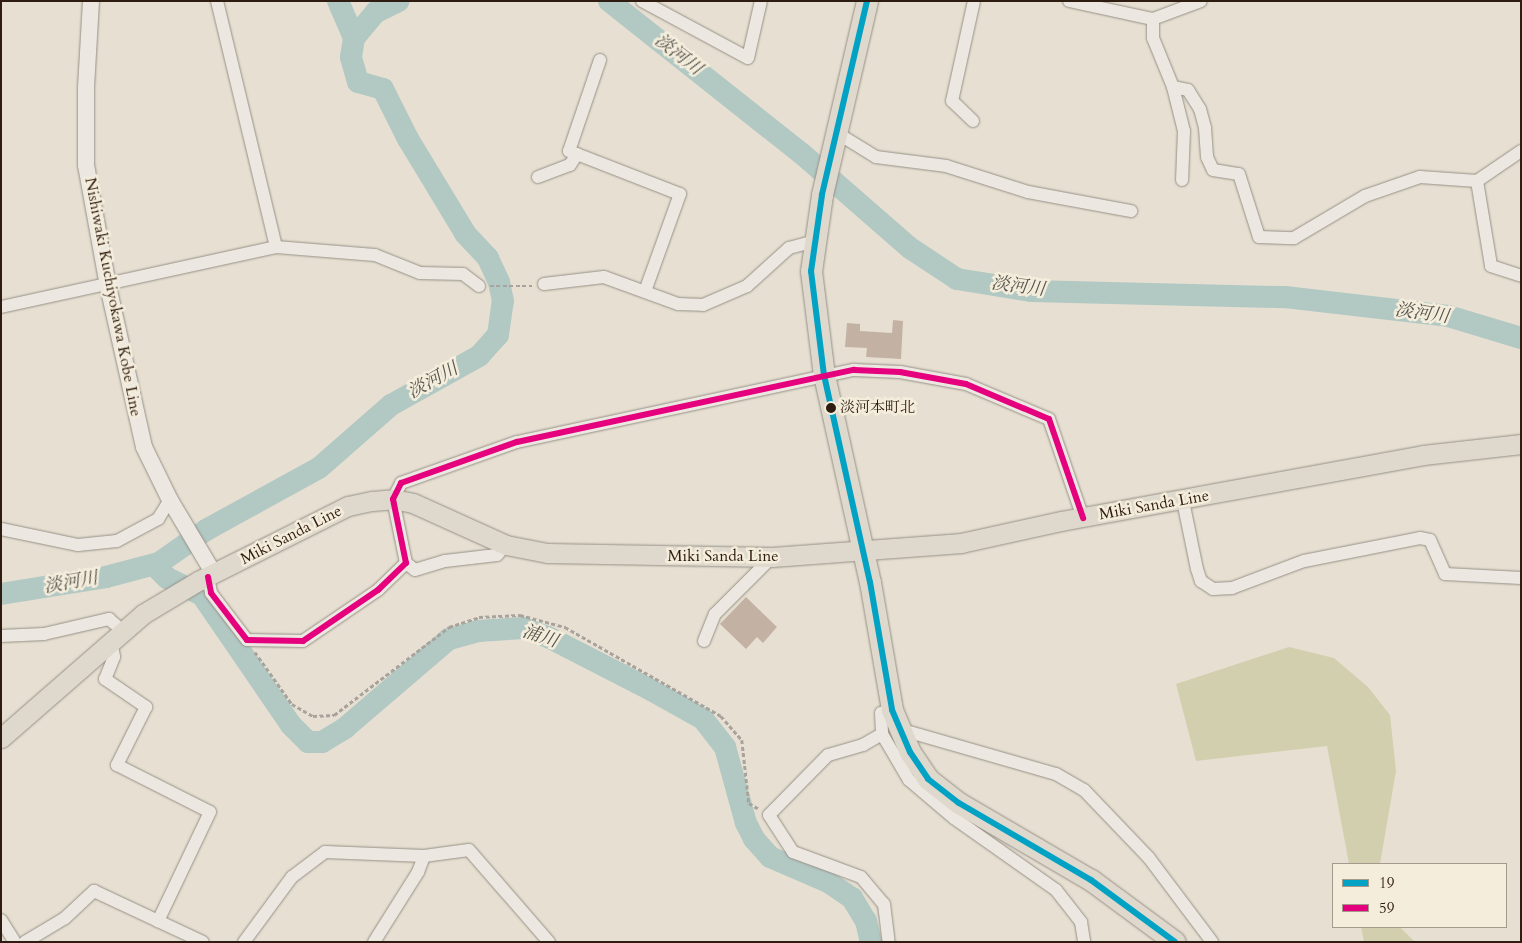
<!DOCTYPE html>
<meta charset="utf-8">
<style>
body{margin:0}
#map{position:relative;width:1522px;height:943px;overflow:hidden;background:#e7e0d2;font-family:Cardo,"Noto Serif JP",serif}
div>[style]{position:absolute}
.green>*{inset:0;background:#d2cfaf}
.river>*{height:22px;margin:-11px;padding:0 11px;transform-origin:11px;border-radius:11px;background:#b2c8c3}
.building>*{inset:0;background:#c3b2a4}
.path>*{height:2.5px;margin-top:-1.25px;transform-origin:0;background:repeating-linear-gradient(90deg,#a8a39c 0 4px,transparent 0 6.5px)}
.roads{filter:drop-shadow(0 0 1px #969087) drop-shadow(0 0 1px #969087)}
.street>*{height:12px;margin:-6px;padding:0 6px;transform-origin:6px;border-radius:6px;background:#ece8e1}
.secondary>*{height:16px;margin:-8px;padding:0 8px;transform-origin:8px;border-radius:8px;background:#ece8e1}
.primary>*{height:19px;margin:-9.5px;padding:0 9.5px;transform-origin:9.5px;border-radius:9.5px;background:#dfd8cc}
.highway>*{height:21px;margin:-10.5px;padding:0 10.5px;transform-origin:10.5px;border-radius:10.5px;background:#dfd8cc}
.bus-1>*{height:6px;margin:-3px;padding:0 3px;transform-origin:3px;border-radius:3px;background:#02a2c5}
.bus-2>*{height:6px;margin:-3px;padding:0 3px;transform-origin:3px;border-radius:3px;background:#e5007d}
.dots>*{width:14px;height:14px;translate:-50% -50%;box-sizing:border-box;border:2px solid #f5eddc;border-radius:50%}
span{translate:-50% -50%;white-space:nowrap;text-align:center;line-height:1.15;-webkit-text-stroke:5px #f5eddc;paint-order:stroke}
.bus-label{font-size:15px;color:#2e1c11}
.left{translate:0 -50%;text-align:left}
.street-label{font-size:16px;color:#2e1c11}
.water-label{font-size:18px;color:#54544d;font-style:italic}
.frame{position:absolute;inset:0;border:2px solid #2e1c11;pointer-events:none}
.legend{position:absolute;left:1332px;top:863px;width:175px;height:65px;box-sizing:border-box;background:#f5eddc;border:1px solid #a5998b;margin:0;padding:6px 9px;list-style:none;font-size:15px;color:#2e1c11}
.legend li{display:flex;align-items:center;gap:10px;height:25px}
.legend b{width:25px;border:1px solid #a5998b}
</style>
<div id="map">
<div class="green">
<div style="clip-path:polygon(1289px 647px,1334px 658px,1368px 687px,1390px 715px,1396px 771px,1380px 864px,1349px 864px,1327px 746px,1196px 761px,1176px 684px)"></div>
<div style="clip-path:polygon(1361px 927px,1400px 927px,1415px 942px,1364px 942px)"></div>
</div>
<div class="river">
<div style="left:338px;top:1px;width:40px;rotate:66.6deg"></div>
<div style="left:609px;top:1px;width:245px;rotate:38.4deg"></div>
<div style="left:801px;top:153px;width:145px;rotate:41.1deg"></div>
<div style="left:910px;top:248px;width:56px;rotate:33.4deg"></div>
<div style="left:957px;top:279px;width:75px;rotate:9.2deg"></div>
<div style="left:1031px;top:291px;width:254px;rotate:1.4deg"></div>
<div style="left:1285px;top:297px;width:164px;rotate:6.6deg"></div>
<div style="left:1448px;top:316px;width:76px;rotate:16.8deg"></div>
<div style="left:154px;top:565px;width:18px;rotate:45deg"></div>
<div style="left:167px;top:578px;width:39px;rotate:26deg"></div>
<div style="left:202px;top:595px;width:158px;rotate:55.6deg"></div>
<div style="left:291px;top:725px;width:24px;rotate:45deg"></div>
<div style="left:308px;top:742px;width:14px"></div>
<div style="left:322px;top:742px;width:27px;rotate:-31deg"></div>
<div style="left:345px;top:728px;width:137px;rotate:-40.6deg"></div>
<div style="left:449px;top:639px;width:30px;rotate:-15deg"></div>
<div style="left:478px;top:631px;width:45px;rotate:-3.8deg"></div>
<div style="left:523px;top:628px;width:27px;rotate:20deg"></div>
<div style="left:548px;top:637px;width:116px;rotate:27.2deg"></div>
<div style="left:651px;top:690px;width:60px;rotate:29.1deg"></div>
<div style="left:703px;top:719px;width:36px;rotate:52deg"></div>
<div style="left:725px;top:747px;width:79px;rotate:74.6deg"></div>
<div style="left:746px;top:823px;width:18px;rotate:63deg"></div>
<div style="left:754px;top:839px;width:24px;rotate:48deg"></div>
<div style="left:770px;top:857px;width:63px;rotate:23.3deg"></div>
<div style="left:828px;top:882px;width:29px;rotate:34deg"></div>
<div style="left:852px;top:898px;width:27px;rotate:59deg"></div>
<div style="left:866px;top:921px;width:22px;rotate:77deg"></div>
<div style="left:1px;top:594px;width:106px;rotate:-9.2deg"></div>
<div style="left:106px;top:577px;width:55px;rotate:-14.8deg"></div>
<div style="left:159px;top:563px;width:57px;rotate:-35.1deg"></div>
<div style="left:206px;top:530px;width:129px;rotate:-28.8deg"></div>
<div style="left:319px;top:468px;width:96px;rotate:-41.2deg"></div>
<div style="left:391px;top:405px;width:101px;rotate:-29.1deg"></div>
<div style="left:479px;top:356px;width:28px;rotate:-48deg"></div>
<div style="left:498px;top:335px;width:34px;rotate:-82deg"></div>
<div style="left:503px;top:301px;width:19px;rotate:-102deg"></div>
<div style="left:499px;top:282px;width:26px;rotate:-115deg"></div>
<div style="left:488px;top:258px;width:34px;rotate:-133deg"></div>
<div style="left:465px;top:233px;width:110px;rotate:-121.2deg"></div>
<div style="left:408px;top:139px;width:56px;rotate:-116.6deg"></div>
<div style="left:383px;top:89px;width:26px;rotate:-164deg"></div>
<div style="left:358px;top:82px;width:26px;rotate:-106deg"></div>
<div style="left:351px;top:57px;width:19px;rotate:-81deg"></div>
<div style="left:354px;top:38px;width:34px;rotate:-50deg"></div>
<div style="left:376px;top:12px;width:25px;rotate:-26deg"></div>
</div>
<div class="building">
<div style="clip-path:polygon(893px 320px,903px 321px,901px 359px,866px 357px,867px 348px,845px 347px,847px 323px,860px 324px,860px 331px,892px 333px)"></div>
<div style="clip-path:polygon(746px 597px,777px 627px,763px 643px,757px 637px,746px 649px,720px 624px)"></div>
</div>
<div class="path">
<div style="left:490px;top:286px;width:42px"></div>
<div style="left:255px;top:652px;width:64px;rotate:54.6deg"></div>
<div style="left:292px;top:704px;width:24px;rotate:30deg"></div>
<div style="left:313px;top:716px;width:21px;rotate:-3deg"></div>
<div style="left:334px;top:715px;width:145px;rotate:-37.4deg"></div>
<div style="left:449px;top:627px;width:32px;rotate:-18deg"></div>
<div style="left:479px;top:617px;width:41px;rotate:-2.8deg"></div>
<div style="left:520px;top:615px;width:47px;rotate:14.9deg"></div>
<div style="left:565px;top:627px;width:180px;rotate:29.7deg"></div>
<div style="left:721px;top:716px;width:32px;rotate:49deg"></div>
<div style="left:742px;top:740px;width:63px;rotate:83.7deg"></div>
<div style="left:749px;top:803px;width:12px;rotate:31deg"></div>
</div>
<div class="roads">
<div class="street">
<div style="left:217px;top:1px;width:253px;rotate:76.5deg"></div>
<div style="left:642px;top:1px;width:120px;rotate:28.3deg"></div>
<div style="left:748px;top:58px;width:58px;rotate:-77.2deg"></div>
<div style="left:1069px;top:1px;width:86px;rotate:12.1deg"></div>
<div style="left:1153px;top:19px;width:51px;rotate:-20.6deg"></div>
<div style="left:1153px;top:19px;width:19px;rotate:90deg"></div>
<div style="left:1153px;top:38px;width:53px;rotate:67.8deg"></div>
<div style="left:1173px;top:87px;width:15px;rotate:11deg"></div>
<div style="left:1188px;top:90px;width:22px;rotate:58deg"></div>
<div style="left:1200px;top:109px;width:20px;rotate:75deg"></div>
<div style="left:1205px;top:128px;width:29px;rotate:86deg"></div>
<div style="left:1207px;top:157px;width:14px;rotate:65deg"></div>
<div style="left:1213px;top:170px;width:26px;rotate:9deg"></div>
<div style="left:1239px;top:174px;width:66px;rotate:72.4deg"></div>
<div style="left:1259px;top:237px;width:35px;rotate:2deg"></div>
<div style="left:1294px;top:238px;width:82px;rotate:-30.6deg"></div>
<div style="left:1365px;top:196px;width:58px;rotate:-19.1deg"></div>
<div style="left:1420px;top:177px;width:57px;rotate:4deg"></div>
<div style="left:1477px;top:181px;width:86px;rotate:80.6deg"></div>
<div style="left:1491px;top:266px;width:32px;rotate:18deg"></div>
<div style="left:600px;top:60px;width:96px;rotate:108.8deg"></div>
<div style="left:569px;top:151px;width:119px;rotate:21.2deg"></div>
<div style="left:680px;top:194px;width:103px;rotate:109.8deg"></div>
<div style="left:1173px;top:87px;width:45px;rotate:76deg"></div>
<div style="left:1184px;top:131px;width:49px;rotate:92.3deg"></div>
<div style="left:973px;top:121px;width:29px;rotate:-136deg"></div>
<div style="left:952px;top:101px;width:102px;rotate:-77.6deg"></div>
<div style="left:837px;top:133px;width:46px;rotate:31.6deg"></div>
<div style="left:876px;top:157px;width:71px;rotate:7.3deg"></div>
<div style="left:946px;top:166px;width:86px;rotate:17.6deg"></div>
<div style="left:1028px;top:192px;width:105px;rotate:10.5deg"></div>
<div style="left:538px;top:177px;width:34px;rotate:-21deg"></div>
<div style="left:570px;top:165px;width:13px;rotate:-58deg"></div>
<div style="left:1477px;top:181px;width:53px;rotate:-34.3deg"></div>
<div style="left:544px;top:284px;width:60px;rotate:-6.7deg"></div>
<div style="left:604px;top:277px;width:79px;rotate:20deg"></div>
<div style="left:678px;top:304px;width:25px;rotate:2deg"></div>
<div style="left:703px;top:305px;width:48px;rotate:-23.4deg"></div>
<div style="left:747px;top:286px;width:57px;rotate:-42.1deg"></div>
<div style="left:789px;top:248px;width:27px;rotate:-15deg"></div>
<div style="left:1px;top:307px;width:281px;rotate:-12.3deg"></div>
<div style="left:276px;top:247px;width:99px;rotate:4.6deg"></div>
<div style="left:375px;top:255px;width:48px;rotate:21.8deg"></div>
<div style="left:420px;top:273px;width:43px;rotate:1.3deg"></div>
<div style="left:463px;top:274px;width:20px;rotate:37deg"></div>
<div style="left:1183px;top:501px;width:69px;rotate:78.4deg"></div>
<div style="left:1197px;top:569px;width:13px;rotate:72deg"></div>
<div style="left:1201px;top:581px;width:14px;rotate:34deg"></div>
<div style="left:1213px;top:589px;width:19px;rotate:-3deg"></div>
<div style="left:1232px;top:588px;width:77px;rotate:-20.6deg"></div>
<div style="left:1304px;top:561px;width:118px;rotate:-11.2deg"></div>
<div style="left:1420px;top:538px;width:10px;rotate:11deg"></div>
<div style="left:1430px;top:540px;width:37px;rotate:66deg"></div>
<div style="left:1445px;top:574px;width:76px;rotate:3deg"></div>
<div style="left:1px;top:529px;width:79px;rotate:11.7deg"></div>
<div style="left:78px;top:545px;width:39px;rotate:-6deg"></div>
<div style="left:117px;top:541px;width:47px;rotate:-28.2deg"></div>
<div style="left:158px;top:519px;width:22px;rotate:-58deg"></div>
<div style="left:406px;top:563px;width:11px;rotate:38deg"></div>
<div style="left:415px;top:570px;width:31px;rotate:-17deg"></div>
<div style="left:445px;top:561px;width:52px;rotate:-6.6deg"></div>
<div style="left:497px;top:555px;width:13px;rotate:-48deg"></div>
<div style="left:208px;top:577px;width:16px;rotate:79deg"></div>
<div style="left:211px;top:593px;width:59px;rotate:52.5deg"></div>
<div style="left:247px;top:640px;width:56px;rotate:1deg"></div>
<div style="left:303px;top:641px;width:91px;rotate:-34.2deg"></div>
<div style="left:378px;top:590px;width:39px;rotate:-44deg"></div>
<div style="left:406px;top:563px;width:65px;rotate:-101.5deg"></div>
<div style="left:393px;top:499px;width:18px;rotate:-63deg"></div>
<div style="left:401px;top:483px;width:123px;rotate:-19.5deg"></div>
<div style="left:517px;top:442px;width:345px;rotate:-12.1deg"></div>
<div style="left:854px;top:370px;width:46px;rotate:2.5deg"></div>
<div style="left:900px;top:372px;width:67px;rotate:10.3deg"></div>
<div style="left:966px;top:384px;width:90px;rotate:22.9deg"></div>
<div style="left:1049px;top:419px;width:105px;rotate:71deg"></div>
<div style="left:1px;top:636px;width:43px;rotate:-2.7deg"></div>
<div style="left:44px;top:634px;width:67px;rotate:-13deg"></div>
<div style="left:109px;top:619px;width:18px;rotate:41deg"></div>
<div style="left:111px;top:641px;width:16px;rotate:79deg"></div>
<div style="left:114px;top:657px;width:24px;rotate:112deg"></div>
<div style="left:105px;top:679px;width:50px;rotate:34.3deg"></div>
<div style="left:146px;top:707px;width:65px;rotate:116.6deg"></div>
<div style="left:117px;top:765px;width:104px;rotate:26.8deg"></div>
<div style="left:210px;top:812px;width:121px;rotate:115.5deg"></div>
<div style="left:704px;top:641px;width:29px;rotate:-68deg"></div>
<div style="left:715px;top:614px;width:81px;rotate:-45deg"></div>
<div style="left:892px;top:710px;width:11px;rotate:165deg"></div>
<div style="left:881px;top:713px;width:21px;rotate:87deg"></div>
<div style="left:882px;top:734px;width:53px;rotate:59.6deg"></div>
<div style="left:909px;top:780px;width:59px;rotate:40.2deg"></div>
<div style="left:954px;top:818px;width:125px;rotate:35.2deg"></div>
<div style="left:1056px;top:890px;width:41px;rotate:52deg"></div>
<div style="left:1081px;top:922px;width:20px;rotate:81deg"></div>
<div style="left:899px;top:729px;width:163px;rotate:16deg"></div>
<div style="left:1056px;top:774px;width:32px;rotate:30deg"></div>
<div style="left:1084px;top:790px;width:94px;rotate:46.3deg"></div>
<div style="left:1149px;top:858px;width:105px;rotate:53.1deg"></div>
<div style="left:882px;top:734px;width:22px;rotate:150deg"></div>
<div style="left:863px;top:745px;width:36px;rotate:164deg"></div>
<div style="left:828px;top:755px;width:84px;rotate:134.5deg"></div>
<div style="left:769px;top:815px;width:44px;rotate:57deg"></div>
<div style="left:793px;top:852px;width:72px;rotate:20.2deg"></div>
<div style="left:861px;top:877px;width:35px;rotate:50deg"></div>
<div style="left:884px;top:904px;width:38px;rotate:83deg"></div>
<div style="left:1px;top:920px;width:26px;rotate:58deg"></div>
<div style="left:25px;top:942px;width:47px;rotate:-31deg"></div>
<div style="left:65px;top:918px;width:40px;rotate:-43deg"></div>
<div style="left:94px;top:891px;width:120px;rotate:25.1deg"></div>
<div style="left:244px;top:942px;width:81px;rotate:-53.6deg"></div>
<div style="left:292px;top:877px;width:41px;rotate:-37.1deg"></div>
<div style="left:325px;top:852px;width:99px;rotate:2.3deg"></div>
<div style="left:424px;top:856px;width:45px;rotate:-7.6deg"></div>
<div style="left:469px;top:850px;width:122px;rotate:49deg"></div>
<div style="left:374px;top:942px;width:83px;rotate:-57.8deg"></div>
<div style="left:418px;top:872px;width:17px;rotate:-69deg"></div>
</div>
<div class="secondary">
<div style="left:91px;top:1px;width:88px;rotate:93.3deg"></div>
<div style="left:86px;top:89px;width:76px;rotate:90deg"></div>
<div style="left:86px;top:165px;width:123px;rotate:79.7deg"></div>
<div style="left:108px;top:286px;width:165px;rotate:77.4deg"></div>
<div style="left:144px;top:447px;width:59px;rotate:63.9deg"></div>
<div style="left:170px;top:500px;width:86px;rotate:59.3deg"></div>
</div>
<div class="primary">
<div style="left:1px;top:738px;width:189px;rotate:-41.1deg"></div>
<div style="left:143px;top:614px;width:64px;rotate:-31deg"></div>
<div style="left:198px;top:581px;width:168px;rotate:-26.6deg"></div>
<div style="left:348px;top:506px;width:25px;rotate:-12deg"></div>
<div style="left:372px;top:501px;width:21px;rotate:-5deg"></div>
<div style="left:393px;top:499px;width:20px;rotate:11deg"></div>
<div style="left:413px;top:503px;width:102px;rotate:24.3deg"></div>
<div style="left:506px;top:545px;width:42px;rotate:11deg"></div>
<div style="left:547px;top:553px;width:225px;rotate:1deg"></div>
<div style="left:772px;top:557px;width:190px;rotate:-4.2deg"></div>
<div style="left:961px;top:543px;width:102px;rotate:-12.4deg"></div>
<div style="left:1061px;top:521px;width:368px;rotate:-10.3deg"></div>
<div style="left:1423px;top:455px;width:99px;rotate:-6.4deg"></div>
</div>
<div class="highway">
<div style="left:867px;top:1px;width:199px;rotate:103.1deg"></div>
<div style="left:822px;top:195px;width:77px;rotate:98.2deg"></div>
<div style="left:811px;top:271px;width:105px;rotate:82.9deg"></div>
<div style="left:824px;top:375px;width:212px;rotate:77.5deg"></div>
<div style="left:870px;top:582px;width:130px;rotate:80.2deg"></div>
<div style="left:892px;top:710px;width:46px;rotate:66.8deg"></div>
<div style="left:910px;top:752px;width:32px;rotate:56deg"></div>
<div style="left:928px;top:779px;width:39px;rotate:38deg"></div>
<div style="left:959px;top:803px;width:153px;rotate:30.3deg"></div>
<div style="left:1091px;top:880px;width:104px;rotate:36.4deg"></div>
</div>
</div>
<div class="bus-1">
<div style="left:867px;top:1px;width:199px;rotate:103.1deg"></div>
<div style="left:822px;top:195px;width:77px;rotate:98.2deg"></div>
<div style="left:811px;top:271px;width:105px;rotate:82.9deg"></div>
<div style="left:824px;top:375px;width:212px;rotate:77.5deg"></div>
<div style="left:870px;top:582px;width:130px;rotate:80.2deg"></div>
<div style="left:892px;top:710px;width:46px;rotate:66.8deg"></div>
<div style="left:910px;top:752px;width:32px;rotate:56deg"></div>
<div style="left:928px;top:779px;width:39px;rotate:38deg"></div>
<div style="left:959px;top:803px;width:153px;rotate:30.3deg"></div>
<div style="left:1091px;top:880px;width:104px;rotate:36.4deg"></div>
</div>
<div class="bus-2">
<div style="left:208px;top:577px;width:16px;rotate:79deg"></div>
<div style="left:211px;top:593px;width:59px;rotate:52.5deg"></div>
<div style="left:247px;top:640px;width:56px;rotate:1deg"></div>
<div style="left:303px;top:641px;width:91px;rotate:-34.2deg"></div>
<div style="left:378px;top:590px;width:39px;rotate:-44deg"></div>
<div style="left:406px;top:563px;width:65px;rotate:-101.5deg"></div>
<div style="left:393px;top:499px;width:18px;rotate:-63deg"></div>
<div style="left:401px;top:483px;width:123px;rotate:-19.5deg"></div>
<div style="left:517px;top:442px;width:345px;rotate:-12.1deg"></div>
<div style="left:854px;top:370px;width:46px;rotate:2.5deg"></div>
<div style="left:900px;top:372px;width:67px;rotate:10.3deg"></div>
<div style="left:966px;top:384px;width:90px;rotate:22.9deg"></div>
<div style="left:1049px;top:419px;width:105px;rotate:71deg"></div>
</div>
<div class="dots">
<div style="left:831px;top:408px;background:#2e1c11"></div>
</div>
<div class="bus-label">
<span class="left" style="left:840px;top:408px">淡河本町北</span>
</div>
<div class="street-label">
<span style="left:113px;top:297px;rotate:79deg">Nishiwaki Kuchiyokawa Kobe Line</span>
<span style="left:1154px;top:505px;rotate:-10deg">Miki Sanda Line</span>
<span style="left:291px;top:535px;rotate:-27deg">Miki Sanda Line</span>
<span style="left:723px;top:556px">Miki Sanda Line</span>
</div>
<div class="water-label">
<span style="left:678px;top:55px;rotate:38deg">淡河川</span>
<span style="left:1018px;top:287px;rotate:7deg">淡河川</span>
<span style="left:1422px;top:314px;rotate:8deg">淡河川</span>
<span style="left:433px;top:381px;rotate:-29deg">淡河川</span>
<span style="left:71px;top:583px;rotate:-10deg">淡河川</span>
<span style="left:540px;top:637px;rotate:18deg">浦川</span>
</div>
<div class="frame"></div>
<ul class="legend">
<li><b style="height:6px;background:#02a2c5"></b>19</li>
<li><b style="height:6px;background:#e5007d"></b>59</li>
</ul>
</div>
